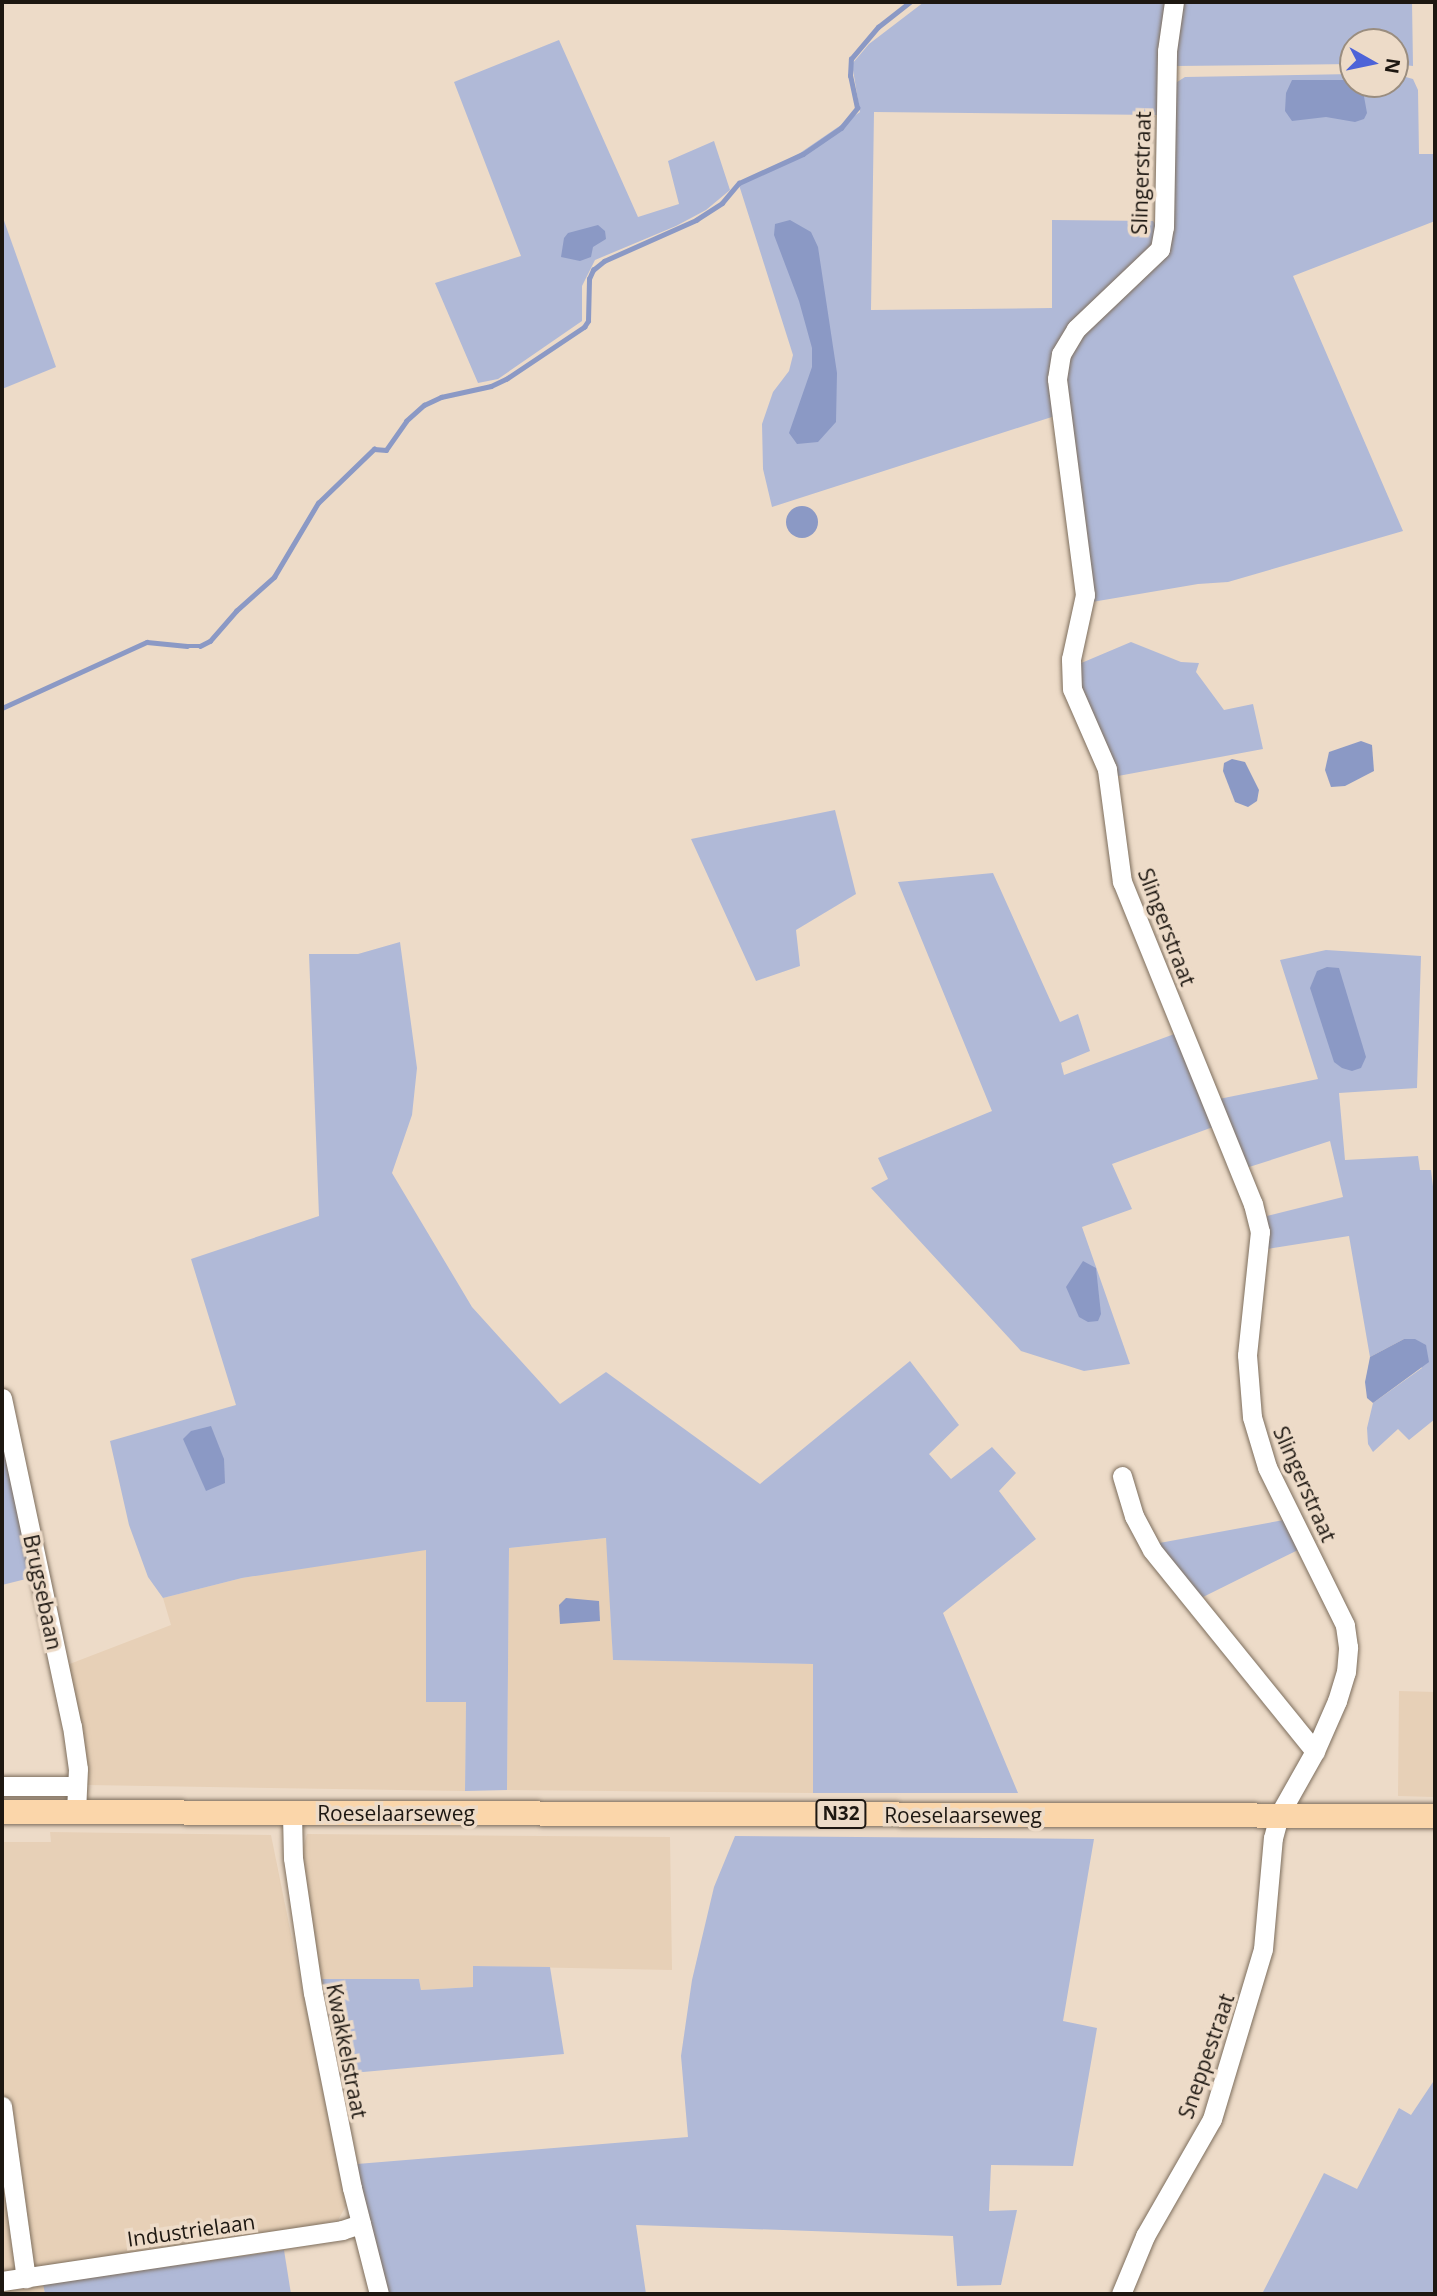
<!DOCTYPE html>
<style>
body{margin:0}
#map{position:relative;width:1437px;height:2296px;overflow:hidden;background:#eddbc8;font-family:"Open Sans",sans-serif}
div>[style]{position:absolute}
.built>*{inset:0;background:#e7d0b7}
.green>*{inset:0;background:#b0b9d7}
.water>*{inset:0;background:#8b99c5}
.round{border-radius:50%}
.stream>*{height:4.5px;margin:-2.25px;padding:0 2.25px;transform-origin:2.25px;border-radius:2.25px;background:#8b99c5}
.roads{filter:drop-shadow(0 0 2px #7d6e5d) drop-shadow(0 0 2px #7d6e5d)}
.minor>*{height:19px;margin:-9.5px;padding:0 9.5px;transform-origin:9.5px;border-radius:9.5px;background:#fff}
.major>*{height:24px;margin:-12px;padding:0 12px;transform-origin:12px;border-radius:12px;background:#fbd6aa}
span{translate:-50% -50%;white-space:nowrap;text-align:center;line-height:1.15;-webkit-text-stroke:7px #eddbc8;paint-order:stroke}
.shield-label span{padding:2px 5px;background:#eddbc8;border:2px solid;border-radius:5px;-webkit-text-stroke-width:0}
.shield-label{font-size:19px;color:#1d1711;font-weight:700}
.street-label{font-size:21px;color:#1d1711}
.frame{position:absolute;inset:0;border:4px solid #1d1711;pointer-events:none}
.north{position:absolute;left:1339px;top:28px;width:70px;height:70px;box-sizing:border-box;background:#eddbc8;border:2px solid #9a8d7f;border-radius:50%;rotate:99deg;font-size:19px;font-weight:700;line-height:28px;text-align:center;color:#1d1711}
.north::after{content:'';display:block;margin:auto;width:24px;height:32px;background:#4d63d8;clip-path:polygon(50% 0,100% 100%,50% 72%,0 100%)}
</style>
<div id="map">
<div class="built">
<div style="clip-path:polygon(607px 1538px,613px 1660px,813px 1664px,813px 1793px,507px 1790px,509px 1548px)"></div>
<div style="clip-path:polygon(426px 1549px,426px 1701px,466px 1702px,465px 1791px,87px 1785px,67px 1665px,171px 1625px,163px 1598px,242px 1578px)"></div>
<div style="clip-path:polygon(1399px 1691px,1435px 1692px,1435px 1797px,1398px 1796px)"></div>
<div style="clip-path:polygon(50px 1832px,271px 1835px,346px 2206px,338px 2220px,43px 2284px,45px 2294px,2px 2294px,2px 1842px,51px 1842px)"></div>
<div style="clip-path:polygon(307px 1834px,670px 1837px,672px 1970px,474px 1966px,473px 1987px,421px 1990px,419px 1979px,322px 1979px,300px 1859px)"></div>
</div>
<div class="green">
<div style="clip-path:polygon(924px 2px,1168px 2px,1158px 115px,874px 112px,871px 310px,1052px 308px,1052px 220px,1153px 221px,1159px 230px,1152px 247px,1061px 339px,1058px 415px,772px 507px,763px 469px,762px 424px,773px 392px,789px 371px,793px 355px,739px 185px,800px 153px,860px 112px,852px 64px,869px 44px)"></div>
<div style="clip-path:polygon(1181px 2px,1412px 2px,1413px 66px,1395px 64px,1395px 42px,1353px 42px,1353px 64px,1176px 66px,1175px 25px)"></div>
<div style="clip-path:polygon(559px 40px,638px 217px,679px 204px,668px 161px,714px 141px,730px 190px,706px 210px,676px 226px,595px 260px,582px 286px,582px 321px,498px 379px,478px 383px,435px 283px,521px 256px,454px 82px)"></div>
<div style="clip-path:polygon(1353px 74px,1353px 84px,1395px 84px,1395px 74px,1413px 79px,1418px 90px,1419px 154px,1435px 154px,1435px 221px,1293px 276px,1403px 531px,1228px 582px,1198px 584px,1092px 602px,1063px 371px,1081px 332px,1170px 248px,1174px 84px,1185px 77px)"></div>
<div style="clip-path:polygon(2px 215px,56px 367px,2px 389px)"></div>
<div style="clip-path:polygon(1131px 642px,1181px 662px,1199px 663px,1196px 672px,1224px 710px,1253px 704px,1263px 749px,1118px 776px,1078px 677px,1079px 664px)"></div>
<div style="clip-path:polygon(835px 810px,856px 894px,796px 930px,800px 966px,756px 981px,691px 839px)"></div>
<div style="clip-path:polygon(993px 873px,1060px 1022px,1078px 1014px,1090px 1051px,1061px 1063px,1064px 1075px,1177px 1033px,1213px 1127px,1112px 1164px,1132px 1209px,1082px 1227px,1130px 1364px,1084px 1371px,1021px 1351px,871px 1188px,888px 1179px,878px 1158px,992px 1111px,898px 882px)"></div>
<div style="clip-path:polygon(400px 942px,417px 1068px,412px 1115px,392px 1173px,472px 1307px,560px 1404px,606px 1372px,760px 1484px,910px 1361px,959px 1425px,929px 1454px,951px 1479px,992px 1447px,1016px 1473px,999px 1491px,1036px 1539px,943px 1613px,1018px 1793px,813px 1793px,813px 1664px,613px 1660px,606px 1538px,509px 1548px,507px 1790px,465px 1791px,466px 1702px,426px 1702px,426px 1550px,242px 1578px,163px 1598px,148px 1577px,129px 1525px,110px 1441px,236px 1405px,191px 1259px,319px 1216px,309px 954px,358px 954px)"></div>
<div style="clip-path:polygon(1326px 950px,1421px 956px,1417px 1088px,1339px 1093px,1345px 1160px,1418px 1156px,1420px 1170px,1431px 1170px,1435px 1203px,1435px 1419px,1409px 1440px,1398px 1429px,1373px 1452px,1368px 1444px,1367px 1428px,1373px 1403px,1422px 1368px,1404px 1339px,1370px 1357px,1349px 1236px,1267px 1249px,1267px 1216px,1343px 1197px,1330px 1141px,1246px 1168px,1214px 1100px,1318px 1079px,1280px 960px)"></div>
<div style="clip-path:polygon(2px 1417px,34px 1577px,2px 1585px)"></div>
<div style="clip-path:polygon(1284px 1520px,1300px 1549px,1197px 1600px,1154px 1544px)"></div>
<div style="clip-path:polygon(735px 1836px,1094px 1839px,1063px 2021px,1097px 2028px,1073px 2166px,991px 2165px,989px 2211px,1017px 2210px,1001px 2285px,957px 2286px,953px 2236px,636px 2225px,646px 2294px,384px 2294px,357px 2164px,688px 2137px,681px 2056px,692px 1980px,714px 1887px)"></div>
<div style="clip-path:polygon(473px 1966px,550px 1967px,564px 2054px,341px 2074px,322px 1979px,419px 1979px,421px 1990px,473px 1987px)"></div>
<div style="clip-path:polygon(1435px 2079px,1435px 2294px,1262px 2294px,1324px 2173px,1357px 2189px,1399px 2108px,1411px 2115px)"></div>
<div style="clip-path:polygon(284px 2250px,291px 2294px,45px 2294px,43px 2284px)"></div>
</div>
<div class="water">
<div style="clip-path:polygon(1292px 80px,1346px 80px,1363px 91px,1367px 113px,1364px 119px,1355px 122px,1326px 117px,1292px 121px,1285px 111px,1286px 93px)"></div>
<div style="clip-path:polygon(790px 220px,811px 232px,818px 247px,837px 373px,836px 422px,818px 442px,797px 444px,789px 433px,812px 367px,812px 348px,799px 301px,774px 235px,775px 224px)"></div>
<div style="clip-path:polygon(598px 225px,605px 231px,606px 239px,593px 247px,591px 257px,580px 261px,561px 257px,564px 238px,568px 233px)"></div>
<div class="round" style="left:786px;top:506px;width:32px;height:32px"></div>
<div style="clip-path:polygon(1361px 741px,1372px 745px,1374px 771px,1345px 786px,1331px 787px,1325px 770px,1329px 752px)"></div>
<div style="clip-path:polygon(1232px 759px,1245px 762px,1259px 790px,1257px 801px,1248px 807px,1235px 802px,1223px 771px,1224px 763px)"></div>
<div style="clip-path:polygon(1327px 967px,1339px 968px,1366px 1057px,1361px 1068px,1352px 1071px,1342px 1068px,1334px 1062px,1310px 988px,1317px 971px)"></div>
<div style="clip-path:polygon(1083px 1261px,1096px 1268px,1101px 1314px,1098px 1321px,1088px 1322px,1079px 1317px,1066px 1287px)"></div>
<div style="clip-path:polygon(1404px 1339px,1415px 1339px,1426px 1345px,1429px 1362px,1373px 1403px,1367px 1398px,1365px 1382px,1370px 1357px)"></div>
<div style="clip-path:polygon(211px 1426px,224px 1459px,225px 1483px,206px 1491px,183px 1439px,191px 1431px)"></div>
<div style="clip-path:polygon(566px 1598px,599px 1601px,600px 1621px,560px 1624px,559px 1605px)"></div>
</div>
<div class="stream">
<div style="left:2px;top:708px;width:159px;rotate:-24.5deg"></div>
<div style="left:147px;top:642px;width:40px;rotate:5.7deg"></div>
<div style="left:187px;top:646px;width:13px"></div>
<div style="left:200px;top:646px;width:11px;rotate:-27deg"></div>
<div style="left:210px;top:641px;width:40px;rotate:-49deg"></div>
<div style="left:236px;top:611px;width:51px;rotate:-41.8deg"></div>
<div style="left:274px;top:577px;width:86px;rotate:-59.3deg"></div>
<div style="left:318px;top:503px;width:78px;rotate:-44deg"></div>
<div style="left:374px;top:449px;width:12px;rotate:5deg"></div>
<div style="left:386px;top:450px;width:35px;rotate:-55deg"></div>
<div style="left:406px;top:421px;width:24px;rotate:-42deg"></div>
<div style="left:424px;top:405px;width:19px;rotate:-25deg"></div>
<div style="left:441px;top:397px;width:51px;rotate:-12.4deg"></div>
<div style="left:491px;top:386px;width:17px;rotate:-25deg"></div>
<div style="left:506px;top:379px;width:94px;rotate:-33.7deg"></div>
<div style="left:584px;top:327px;width:7px;rotate:-56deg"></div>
<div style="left:588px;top:321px;width:42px;rotate:-88.6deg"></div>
<div style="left:589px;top:279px;width:10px;rotate:-66deg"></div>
<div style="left:593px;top:270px;width:14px;rotate:-39deg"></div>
<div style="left:604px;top:261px;width:101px;rotate:-24deg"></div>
<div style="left:696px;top:220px;width:31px;rotate:-33deg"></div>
<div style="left:722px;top:203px;width:26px;rotate:-50deg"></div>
<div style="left:739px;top:183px;width:70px;rotate:-24.4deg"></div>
<div style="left:803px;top:154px;width:46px;rotate:-34.4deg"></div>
<div style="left:841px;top:128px;width:26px;rotate:-51deg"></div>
<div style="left:857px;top:108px;width:33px;rotate:-102deg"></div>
<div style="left:850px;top:76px;width:17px;rotate:-87deg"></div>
<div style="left:851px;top:59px;width:42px;rotate:-49.8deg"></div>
<div style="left:878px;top:27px;width:41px;rotate:-38deg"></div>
</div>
<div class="roads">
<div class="minor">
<div style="left:2px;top:1398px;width:335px;rotate:78deg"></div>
<div style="left:72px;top:1726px;width:43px;rotate:82.1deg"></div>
<div style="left:78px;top:1769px;width:43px;rotate:92.7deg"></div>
<div style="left:1122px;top:1476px;width:42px;rotate:73.3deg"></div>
<div style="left:1134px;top:1516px;width:38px;rotate:62deg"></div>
<div style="left:1152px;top:1550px;width:259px;rotate:51deg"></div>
<div style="left:2px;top:1786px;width:75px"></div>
<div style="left:292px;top:1814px;width:44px;rotate:88.7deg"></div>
<div style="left:293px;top:1858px;width:136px;rotate:81.6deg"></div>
<div style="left:313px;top:1993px;width:199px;rotate:78.7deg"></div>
<div style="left:352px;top:2188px;width:109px;rotate:75.7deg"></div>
<div style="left:2px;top:2106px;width:174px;rotate:82.1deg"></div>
<div style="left:2px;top:2281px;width:344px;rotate:-8.5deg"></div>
<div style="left:342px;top:2230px;width:20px;rotate:-18deg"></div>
<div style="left:1121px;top:2294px;width:63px;rotate:-67.5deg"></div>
<div style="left:1145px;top:2236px;width:135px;rotate:-60.2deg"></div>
<div style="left:1212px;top:2119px;width:177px;rotate:-73.3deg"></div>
<div style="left:1263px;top:1949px;width:111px;rotate:-84.9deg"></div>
<div style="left:1273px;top:1838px;width:24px;rotate:-75deg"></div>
<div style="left:1279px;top:1815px;width:73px;rotate:-60.6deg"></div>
<div style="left:1315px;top:1751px;width:55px;rotate:-66.3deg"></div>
<div style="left:1337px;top:1701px;width:30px;rotate:-73deg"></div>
<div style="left:1346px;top:1672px;width:25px;rotate:-85deg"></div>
<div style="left:1348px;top:1647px;width:22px;rotate:-98deg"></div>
<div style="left:1345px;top:1625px;width:176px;rotate:-116.3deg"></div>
<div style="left:1267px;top:1467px;width:52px;rotate:-106.7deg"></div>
<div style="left:1252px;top:1417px;width:62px;rotate:-94.6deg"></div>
<div style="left:1247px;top:1355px;width:124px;rotate:-84deg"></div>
<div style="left:1260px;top:1232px;width:29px;rotate:-104deg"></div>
<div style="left:1253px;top:1204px;width:348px;rotate:-112.1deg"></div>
<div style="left:1122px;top:882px;width:114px;rotate:-97.6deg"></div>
<div style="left:1107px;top:769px;width:87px;rotate:-113.6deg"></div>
<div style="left:1072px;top:689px;width:30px;rotate:-92deg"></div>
<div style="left:1071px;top:659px;width:66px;rotate:-77.7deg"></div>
<div style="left:1085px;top:595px;width:218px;rotate:-97.4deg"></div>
<div style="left:1057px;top:379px;width:25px;rotate:-81deg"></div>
<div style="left:1061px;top:354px;width:29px;rotate:-59deg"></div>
<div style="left:1076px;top:329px;width:116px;rotate:-43.6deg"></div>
<div style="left:1160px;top:249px;width:22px;rotate:-80deg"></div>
<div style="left:1164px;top:227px;width:176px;rotate:-89deg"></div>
<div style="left:1167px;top:51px;width:49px;rotate:-81.9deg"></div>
</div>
<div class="major">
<div style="left:2px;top:1812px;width:1433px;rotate:0.16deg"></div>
</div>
</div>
<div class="shield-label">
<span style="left:841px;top:1814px">N32</span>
</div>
<div class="street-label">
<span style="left:1141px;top:173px;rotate:-88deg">Slingerstraat</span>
<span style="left:1167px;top:927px;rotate:69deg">Slingerstraat</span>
<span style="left:1305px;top:1484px;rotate:66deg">Slingerstraat</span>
<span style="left:43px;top:1592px;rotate:78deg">Brugsebaan</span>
<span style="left:396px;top:1813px">Roeselaarseweg</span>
<span style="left:963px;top:1815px">Roeselaarseweg</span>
<span style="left:347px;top:2051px;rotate:79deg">Kwakkelstraat</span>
<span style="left:1206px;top:2056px;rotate:-71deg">Sneppestraat</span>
<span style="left:191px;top:2230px;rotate:-8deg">Industrielaan</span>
</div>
<div class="frame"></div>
<div class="north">N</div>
</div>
